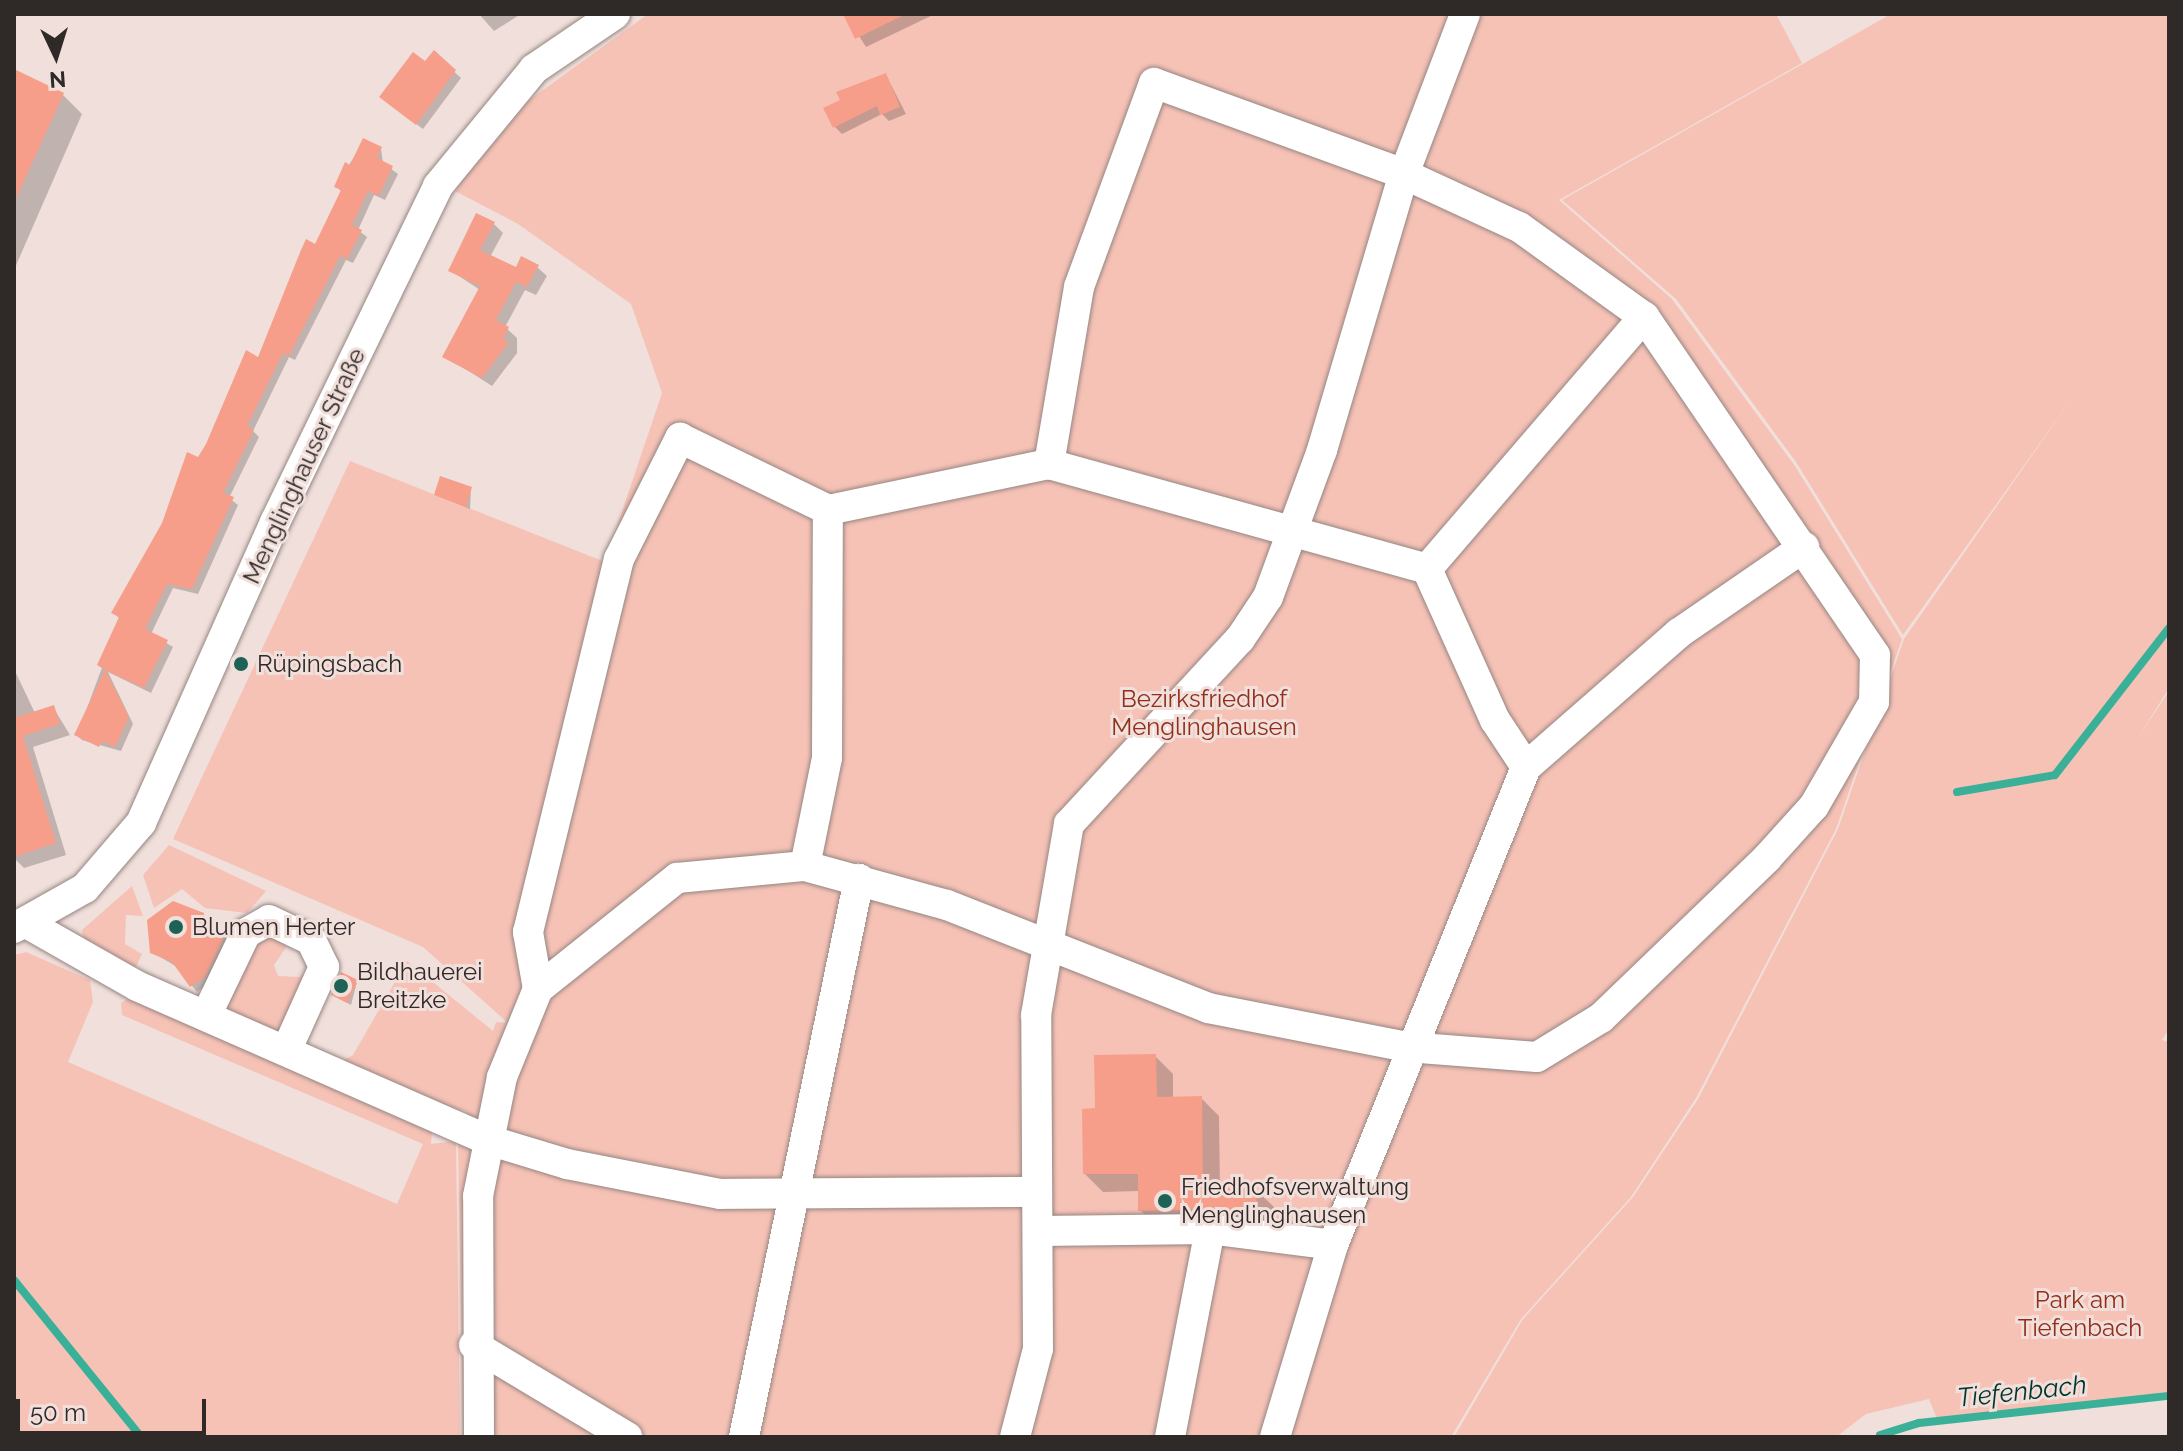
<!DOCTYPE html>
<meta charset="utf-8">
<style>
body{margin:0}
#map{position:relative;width:2183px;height:1451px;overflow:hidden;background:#f0dfdb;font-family:Raleway,sans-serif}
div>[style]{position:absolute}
.green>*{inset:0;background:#f7c2b6}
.shadow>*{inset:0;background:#0003}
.stream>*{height:8px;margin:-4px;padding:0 4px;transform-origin:4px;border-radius:4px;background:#3ab098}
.building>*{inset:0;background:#f69e8a}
.roads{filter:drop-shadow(0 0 2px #958682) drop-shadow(0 0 2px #958682)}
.minor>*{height:30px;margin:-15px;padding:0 15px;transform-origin:15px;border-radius:15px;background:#fff}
.dots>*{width:22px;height:22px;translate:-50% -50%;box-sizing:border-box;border:4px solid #f0dfdb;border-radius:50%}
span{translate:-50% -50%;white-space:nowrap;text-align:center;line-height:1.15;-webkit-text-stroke:6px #f0dfdb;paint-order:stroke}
.street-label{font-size:24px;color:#2f2928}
.poi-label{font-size:24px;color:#2f2928}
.left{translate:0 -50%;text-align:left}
.park-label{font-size:24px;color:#932e18}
.water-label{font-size:26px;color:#00352c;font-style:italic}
.frame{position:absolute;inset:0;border:16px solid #2f2928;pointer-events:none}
.north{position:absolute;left:16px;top:16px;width:80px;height:80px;-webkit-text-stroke:6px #f0dfdb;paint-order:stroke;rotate:176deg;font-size:22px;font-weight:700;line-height:32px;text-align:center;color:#2f2928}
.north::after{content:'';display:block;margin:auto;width:28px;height:36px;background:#2f2928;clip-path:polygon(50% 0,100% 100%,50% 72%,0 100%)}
.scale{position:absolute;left:16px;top:1399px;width:190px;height:36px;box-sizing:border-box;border:4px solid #2f2928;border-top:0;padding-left:10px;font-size:24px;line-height:28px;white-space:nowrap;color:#2f2928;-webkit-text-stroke:6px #f0dfdb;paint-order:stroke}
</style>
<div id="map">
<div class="green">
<div style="clip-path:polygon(648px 14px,1776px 14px,1802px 63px,1559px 200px,1672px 299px,1795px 466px,1902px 639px,1836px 829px,1696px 1098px,1631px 1197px,1521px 1319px,1451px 1437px,463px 1437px,458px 1142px,467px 1111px,439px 1108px,337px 1063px,353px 1055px,407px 961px,493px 1031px,496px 1022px,508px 1023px,423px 947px,173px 839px,350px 461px,605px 562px,662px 393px,631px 304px,518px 224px,455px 191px,506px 117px)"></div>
<div style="clip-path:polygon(1891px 14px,2169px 14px,2169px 688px,2138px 738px,2169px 691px,2169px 1029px,2162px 1040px,2169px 1042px,2169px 1394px,1937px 1419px,1929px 1399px,1866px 1414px,1836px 1437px,1454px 1437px,1523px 1319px,1633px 1197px,1698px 1099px,1838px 829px,1904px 639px,2070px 401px,1903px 635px,1796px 462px,1676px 299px,1562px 200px)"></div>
<div style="clip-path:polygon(169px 845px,266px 891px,247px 913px,205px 908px,182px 889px,154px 908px,143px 875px)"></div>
<div style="clip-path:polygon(132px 886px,143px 916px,126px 915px,125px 944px,142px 954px,134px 971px,84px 940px,82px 930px)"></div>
<div style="clip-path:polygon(260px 930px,291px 940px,274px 965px,278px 976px,300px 977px,313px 966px,283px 1034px,222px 1012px)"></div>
<div style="clip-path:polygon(26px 952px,90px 980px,93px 1002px,68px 1062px,397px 1204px,423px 1144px,122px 1015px,121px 1003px,129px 998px,432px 1131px,431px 1144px,456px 1141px,460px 1437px,14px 1437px,14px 955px)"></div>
</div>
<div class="shadow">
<div style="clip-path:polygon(479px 14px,521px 14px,494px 31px)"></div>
<div style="clip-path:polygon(845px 14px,935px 14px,866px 47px)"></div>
<div style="clip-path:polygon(434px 53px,461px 78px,423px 129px,388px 103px)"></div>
<div style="clip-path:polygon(14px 72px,63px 95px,82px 114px,14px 270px)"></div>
<div style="clip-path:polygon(886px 75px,906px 114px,889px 121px,882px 114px,842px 134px,835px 127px,843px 101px)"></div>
<div style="clip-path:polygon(364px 141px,381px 149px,383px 163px,398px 174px,385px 200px,374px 195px,358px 230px,367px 237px,353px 263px,346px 260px,295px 360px,289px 357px,253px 431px,259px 437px,229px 498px,238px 505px,198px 594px,173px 588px,151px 634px,173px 647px,151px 693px,108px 672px,133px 724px,121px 751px,82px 740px,77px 735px,120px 619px,114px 613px,259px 359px,342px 192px,336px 186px)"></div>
<div style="clip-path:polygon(494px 224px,503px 233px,490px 257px,517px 270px,537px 267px,547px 276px,536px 295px,525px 290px,505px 327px,517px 338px,517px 353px,492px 386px,445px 356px,480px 290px,450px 270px)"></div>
<div style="clip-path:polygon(471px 488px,470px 509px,436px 495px)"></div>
<div style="clip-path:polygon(14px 669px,35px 713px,53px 707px,70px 735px,33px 747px,66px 855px,24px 868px,14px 858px)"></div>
<div style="clip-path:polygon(203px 915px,210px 935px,231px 939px,210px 982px,197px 992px,177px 967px,152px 952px)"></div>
<div style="clip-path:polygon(357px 982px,351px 1005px,333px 995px)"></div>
<div style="clip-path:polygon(1155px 1056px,1173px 1074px,1173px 1099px,1201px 1098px,1219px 1116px,1220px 1191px,1256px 1190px,1274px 1207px,1274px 1225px,1158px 1228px,1140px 1210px,1140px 1191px,1103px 1192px,1085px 1174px,1097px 1110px)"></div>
</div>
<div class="stream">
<div style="left:1957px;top:792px;width:99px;rotate:-9.8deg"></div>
<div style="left:2055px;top:775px;width:186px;rotate:-52.2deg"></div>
<div style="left:14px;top:1280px;width:202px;rotate:51deg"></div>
<div style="left:1880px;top:1435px;width:41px;rotate:-17.1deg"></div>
<div style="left:1919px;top:1423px;width:251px;rotate:-6.2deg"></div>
</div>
<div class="building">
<div style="clip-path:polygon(843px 14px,906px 14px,855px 39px)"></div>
<div style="clip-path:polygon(434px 50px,456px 70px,416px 125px,379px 97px,413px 52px,425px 61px)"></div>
<div style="clip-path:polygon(14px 69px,64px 93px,14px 203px)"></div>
<div style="clip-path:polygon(886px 73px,900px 107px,880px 115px,877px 106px,833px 128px,823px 108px,840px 100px,836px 92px)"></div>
<div style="clip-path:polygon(363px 138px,382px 147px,377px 158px,393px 166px,379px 196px,368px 191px,352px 225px,362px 230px,347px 259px,340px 256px,289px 356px,283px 353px,247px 426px,254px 430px,223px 493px,234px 497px,192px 589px,167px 584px,145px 629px,168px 640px,144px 688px,105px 670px,129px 717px,115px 747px,102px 741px,99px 747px,74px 735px,105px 670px,97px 665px,119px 617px,111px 613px,162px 523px,187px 452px,198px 457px,206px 444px,246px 350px,258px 357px,301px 250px,306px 239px,315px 244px,341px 190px,334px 187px,345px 162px,350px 165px)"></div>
<div style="clip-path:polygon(476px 213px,495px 222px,480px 250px,516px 267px,521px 256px,539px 265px,527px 287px,516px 282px,496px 320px,509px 327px,503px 339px,509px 342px,482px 378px,442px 357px,480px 286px,448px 271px)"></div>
<div style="clip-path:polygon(440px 476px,472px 487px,466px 507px,434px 495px)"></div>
<div style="clip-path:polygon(54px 705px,60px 724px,23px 736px,56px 843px,14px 857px,14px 718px)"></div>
<div style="clip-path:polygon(173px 901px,204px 913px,205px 934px,227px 931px,205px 977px,190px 987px,172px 962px,150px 953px,147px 920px)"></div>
<div style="clip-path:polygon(341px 972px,358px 980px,347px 1003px,331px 995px)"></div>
<div style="clip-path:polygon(1156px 1054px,1157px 1097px,1202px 1096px,1203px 1189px,1256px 1188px,1257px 1208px,1138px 1211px,1138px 1174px,1083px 1174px,1082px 1109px,1095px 1108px,1094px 1055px)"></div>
</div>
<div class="roads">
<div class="minor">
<div style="left:1427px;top:569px;width:333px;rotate:-49.3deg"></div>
<div style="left:805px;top:866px;width:110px;rotate:-78.5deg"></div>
<div style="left:827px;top:758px;width:248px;rotate:-89.8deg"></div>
<div style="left:28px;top:924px;width:125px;rotate:29.6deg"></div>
<div style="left:137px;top:986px;width:383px;rotate:23.7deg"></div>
<div style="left:488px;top:1140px;width:83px;rotate:16.9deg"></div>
<div style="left:567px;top:1164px;width:156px;rotate:11.1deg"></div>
<div style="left:720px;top:1194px;width:316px;rotate:-0.4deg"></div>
<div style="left:14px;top:928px;width:81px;rotate:-29.4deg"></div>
<div style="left:85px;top:888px;width:86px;rotate:-49.3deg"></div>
<div style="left:141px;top:823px;width:329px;rotate:-66deg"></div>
<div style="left:275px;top:522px;width:373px;rotate:-64.1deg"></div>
<div style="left:438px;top:186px;width:151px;rotate:-50.6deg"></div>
<div style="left:534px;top:69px;width:98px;rotate:-34.2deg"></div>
<div style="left:538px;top:989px;width:58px;rotate:-100deg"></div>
<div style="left:528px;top:932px;width:384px;rotate:-76.3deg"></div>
<div style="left:619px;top:559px;width:136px;rotate:-63.2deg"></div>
<div style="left:680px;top:438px;width:165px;rotate:25.9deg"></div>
<div style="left:828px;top:510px;width:226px;rotate:-11.8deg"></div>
<div style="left:1049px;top:464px;width:392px;rotate:15.5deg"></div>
<div style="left:1427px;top:569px;width:166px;rotate:65.8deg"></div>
<div style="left:1495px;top:720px;width:56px;rotate:56.6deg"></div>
<div style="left:206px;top:1016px;width:92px;rotate:-64.3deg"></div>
<div style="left:246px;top:933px;width:26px;rotate:-29deg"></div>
<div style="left:269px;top:920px;width:47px;rotate:25.5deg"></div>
<div style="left:311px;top:940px;width:30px;rotate:64deg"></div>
<div style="left:324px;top:967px;width:92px;rotate:114.3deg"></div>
<div style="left:1039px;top:1231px;width:171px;rotate:-0.7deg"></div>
<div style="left:1210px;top:1229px;width:124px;rotate:7.4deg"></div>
<div style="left:474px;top:1345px;width:179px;rotate:31deg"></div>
<div style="left:479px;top:1437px;width:241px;rotate:-90.2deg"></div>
<div style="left:478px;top:1196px;width:121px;rotate:-78.6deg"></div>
<div style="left:502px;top:1077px;width:95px;rotate:-67.8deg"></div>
<div style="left:538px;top:989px;width:178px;rotate:-38.6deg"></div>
<div style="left:677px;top:878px;width:129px;rotate:-5.4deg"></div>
<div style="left:805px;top:866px;width:147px;rotate:15.4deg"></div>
<div style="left:947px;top:905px;width:281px;rotate:21.5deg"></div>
<div style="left:1208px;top:1008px;width:203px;rotate:11.1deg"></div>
<div style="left:1407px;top:1047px;width:130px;rotate:4.4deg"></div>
<div style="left:1537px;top:1057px;width:75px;rotate:-31.4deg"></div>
<div style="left:1601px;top:1018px;width:231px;rotate:-43.9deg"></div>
<div style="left:1767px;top:858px;width:70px;rotate:-47.9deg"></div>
<div style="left:1814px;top:806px;width:120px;rotate:-60deg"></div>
<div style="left:1874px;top:702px;width:47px;rotate:-88.8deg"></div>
<div style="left:1875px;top:655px;width:409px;rotate:-124.3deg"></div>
<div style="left:1644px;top:317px;width:154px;rotate:-144.2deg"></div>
<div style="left:1519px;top:227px;width:127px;rotate:-155.3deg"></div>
<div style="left:1404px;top:174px;width:266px;rotate:-160deg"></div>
<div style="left:1154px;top:83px;width:217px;rotate:110.2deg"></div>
<div style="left:1079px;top:287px;width:180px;rotate:99.6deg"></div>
<div style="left:744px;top:1437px;width:570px;rotate:-78.35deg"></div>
<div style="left:1015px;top:1437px;width:91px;rotate:-75.4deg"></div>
<div style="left:1038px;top:1349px;width:334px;rotate:-90.3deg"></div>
<div style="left:1036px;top:1015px;width:194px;rotate:-80.2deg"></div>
<div style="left:1069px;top:824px;width:252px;rotate:-47.3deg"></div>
<div style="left:1240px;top:639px;width:50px;rotate:-56.3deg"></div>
<div style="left:1268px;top:597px;width:157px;rotate:-69.8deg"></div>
<div style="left:1322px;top:450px;width:288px;rotate:-73.5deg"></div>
<div style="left:1404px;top:174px;width:171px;rotate:-69.1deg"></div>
<div style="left:1170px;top:1437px;width:212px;rotate:-79.1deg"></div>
<div style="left:1275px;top:1437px;width:201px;rotate:-73.2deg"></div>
<div style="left:1333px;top:1245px;width:515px;rotate:-68.01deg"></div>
<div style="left:1526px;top:767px;width:203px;rotate:-41.2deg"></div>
<div style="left:1679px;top:633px;width:152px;rotate:-34.5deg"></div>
</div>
</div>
<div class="dots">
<div style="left:241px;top:664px;background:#1d6255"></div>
<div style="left:176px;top:927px;background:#1d6255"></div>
<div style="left:341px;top:986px;background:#1d6255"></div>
<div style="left:1165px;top:1201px;background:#1d6255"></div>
</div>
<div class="street-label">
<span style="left:304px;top:466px;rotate:-65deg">Menglinghauser Straße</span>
</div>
<div class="poi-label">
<span class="left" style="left:257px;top:664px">Rüpingsbach</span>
<span class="left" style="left:192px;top:927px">Blumen Herter</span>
<span class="left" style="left:357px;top:986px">Bildhauerei<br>Breitzke</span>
<span class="left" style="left:1181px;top:1201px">Friedhofsverwaltung<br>Menglinghausen</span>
</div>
<div class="park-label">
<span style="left:1204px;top:713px">Bezirksfriedhof<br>Menglinghausen</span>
<span style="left:2080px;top:1314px">Park am<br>Tiefenbach</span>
</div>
<div class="water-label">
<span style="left:2022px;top:1392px;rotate:-6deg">Tiefenbach</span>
</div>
<div class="frame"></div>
<div class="north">N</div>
<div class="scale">50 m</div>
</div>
